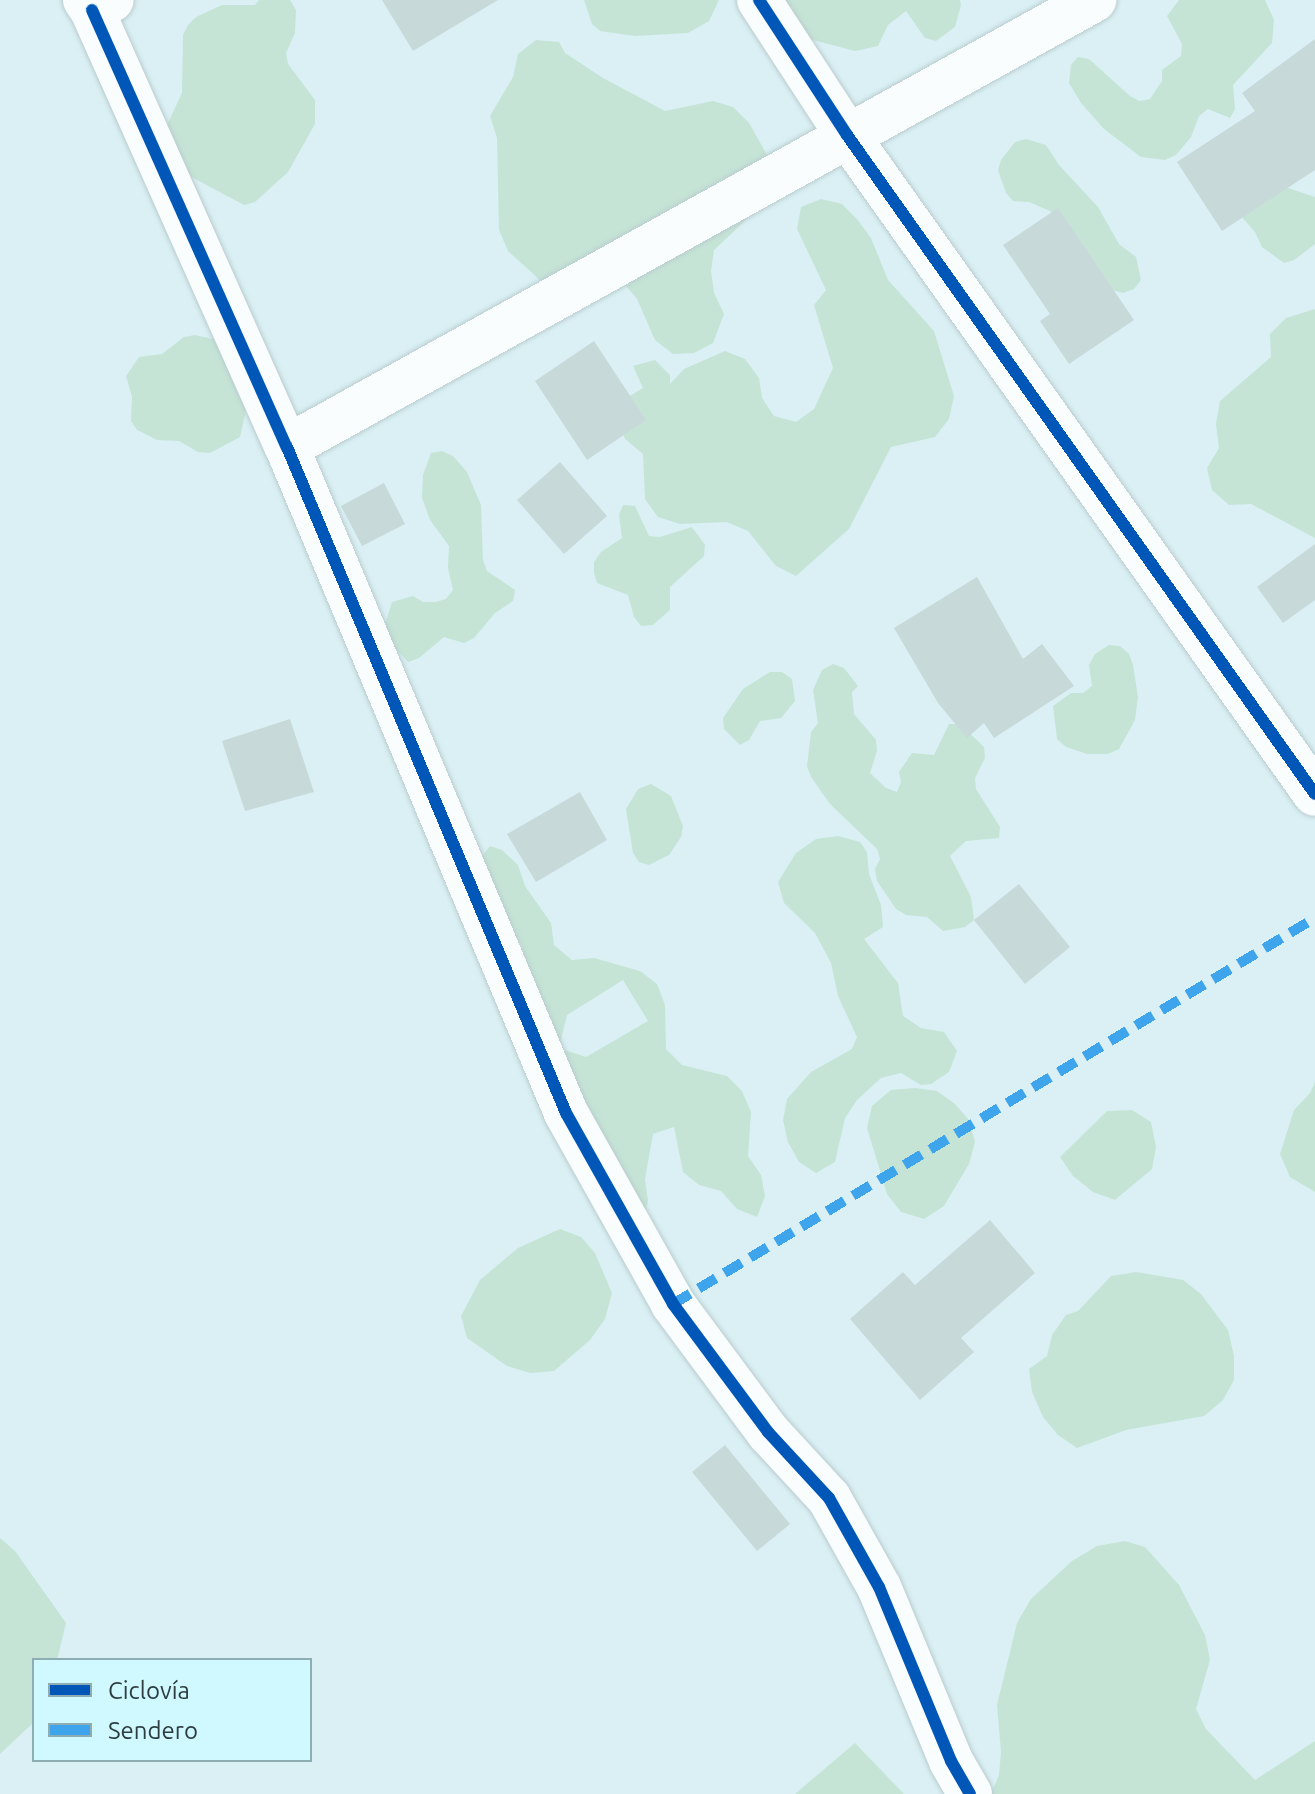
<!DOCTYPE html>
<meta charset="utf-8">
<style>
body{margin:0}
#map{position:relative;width:1315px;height:1794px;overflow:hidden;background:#daf0f4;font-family:Ubuntu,sans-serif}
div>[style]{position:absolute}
.green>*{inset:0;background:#c5e4d6}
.building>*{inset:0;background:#c8d9d9}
.roads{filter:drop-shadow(0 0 2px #bacccf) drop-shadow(0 0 2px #bacccf)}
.minor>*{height:44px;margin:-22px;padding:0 22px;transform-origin:22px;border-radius:22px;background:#f9fdfd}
.major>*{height:44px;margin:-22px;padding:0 22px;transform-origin:22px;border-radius:22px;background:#f9fdfd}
.quiet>*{height:10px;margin-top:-5px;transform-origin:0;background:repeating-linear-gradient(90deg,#3ea4ec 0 20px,transparent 0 30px)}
.cycleway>*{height:12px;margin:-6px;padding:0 6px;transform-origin:6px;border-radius:6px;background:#0057b8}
span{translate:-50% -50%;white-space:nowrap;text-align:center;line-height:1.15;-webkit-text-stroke:7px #cff8ff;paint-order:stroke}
.legend{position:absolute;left:32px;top:1658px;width:280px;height:104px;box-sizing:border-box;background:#cff8ff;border:2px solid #8eadb3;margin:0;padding:10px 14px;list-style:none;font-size:24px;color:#2d3d40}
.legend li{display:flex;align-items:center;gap:16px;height:40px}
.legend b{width:40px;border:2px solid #8eadb3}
</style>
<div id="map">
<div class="green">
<div style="clip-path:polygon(259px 0,290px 0,296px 10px,295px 33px,286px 53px,288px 64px,315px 100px,315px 124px,288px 172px,255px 202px,244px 205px,186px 174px,167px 125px,182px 93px,183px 35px,188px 25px,196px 17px,222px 5px,255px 5px)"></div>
<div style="clip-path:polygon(584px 0,719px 0,709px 21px,688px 33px,635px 36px,600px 31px,592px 24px)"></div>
<div style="clip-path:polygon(783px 0,960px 0,961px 5px,955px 27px,936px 41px,925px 38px,906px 11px,888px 25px,878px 46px,855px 51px,809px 39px)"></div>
<div style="clip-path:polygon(1179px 0,1265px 0,1274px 20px,1272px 43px,1233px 85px,1235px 109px,1230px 118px,1208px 109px,1199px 116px,1191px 137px,1176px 155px,1165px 160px,1141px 157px,1104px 129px,1081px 103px,1069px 83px,1071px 65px,1078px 57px,1089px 59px,1130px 96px,1139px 101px,1150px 99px,1162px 81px,1162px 70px,1181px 56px,1182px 44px,1167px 16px)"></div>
<div style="clip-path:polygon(536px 40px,559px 42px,565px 53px,603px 78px,665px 111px,713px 101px,733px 107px,749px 123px,771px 162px,764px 203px,714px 250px,711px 271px,714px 293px,724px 314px,713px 343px,694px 353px,673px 354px,655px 340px,637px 299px,623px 282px,541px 281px,508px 251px,499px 230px,497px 138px,490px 116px,513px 77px,518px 54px)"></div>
<div style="clip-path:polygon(1026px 139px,1046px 145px,1059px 165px,1098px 207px,1119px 244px,1136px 257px,1141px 280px,1134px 289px,1123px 293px,1113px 290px,1050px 211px,1029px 202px,1013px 201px,1006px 193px,998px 170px,1001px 160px,1015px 142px)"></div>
<div style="clip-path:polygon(1285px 187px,1315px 197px,1315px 244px,1294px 260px,1284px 263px,1262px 247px,1255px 232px,1241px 216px)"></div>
<div style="clip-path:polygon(821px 199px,842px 204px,857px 219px,871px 238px,888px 280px,934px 331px,954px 396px,949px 419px,935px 437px,891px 447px,849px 529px,796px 576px,776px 566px,748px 531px,727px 522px,680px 524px,658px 517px,645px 499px,643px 454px,625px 439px,616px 418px,625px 399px,643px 388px,633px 366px,655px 360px,670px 375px,670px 384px,684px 369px,725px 351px,745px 359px,759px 378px,762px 398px,774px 416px,796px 422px,814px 409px,833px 368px,814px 305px,826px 290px,797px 229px,801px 207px)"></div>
<div style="clip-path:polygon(1315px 309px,1315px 538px,1251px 504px,1229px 505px,1212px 490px,1207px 468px,1219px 448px,1216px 424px,1220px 401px,1271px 357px,1270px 334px,1286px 318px)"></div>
<div style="clip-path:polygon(195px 335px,217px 340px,247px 405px,240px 437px,210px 453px,198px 452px,179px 441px,157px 440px,137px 430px,131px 421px,132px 397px,126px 376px,139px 357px,162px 354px,184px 337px)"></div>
<div style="clip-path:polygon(442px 451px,453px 456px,467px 472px,481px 505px,483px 560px,487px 571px,515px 590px,513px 601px,495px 613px,474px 638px,464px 643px,444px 637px,419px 658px,408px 662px,393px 646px,385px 624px,392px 602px,413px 596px,423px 602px,435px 602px,446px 599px,453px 590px,448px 568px,449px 546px,430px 520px,422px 498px,423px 475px,431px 453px)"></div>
<div style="clip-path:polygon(623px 505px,635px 506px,649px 536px,660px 537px,692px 527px,705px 545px,704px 556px,670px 587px,670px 610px,653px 625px,641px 626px,634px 617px,628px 595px,597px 583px,594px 573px,594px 562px,601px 552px,622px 538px,619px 515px)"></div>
<div style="clip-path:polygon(1109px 645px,1120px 646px,1129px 654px,1133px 665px,1138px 697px,1135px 720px,1119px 749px,1108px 754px,1087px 754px,1066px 747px,1057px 739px,1053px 706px,1071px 693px,1083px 693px,1092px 686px,1089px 665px,1095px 654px)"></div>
<div style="clip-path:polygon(833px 664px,844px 668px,858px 686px,852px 692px,854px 714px,876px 740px,877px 751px,870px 773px,886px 788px,897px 792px,901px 782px,899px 772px,912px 753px,934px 755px,949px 724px,960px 724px,984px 747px,985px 758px,975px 778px,976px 789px,1000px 827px,999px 838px,966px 841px,950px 856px,971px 897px,974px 920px,965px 927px,943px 931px,927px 917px,906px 915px,896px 909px,877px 881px,875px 869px,880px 859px,877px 849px,830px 804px,811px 777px,807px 766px,811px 732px,818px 723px,813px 690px,822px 670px)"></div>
<div style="clip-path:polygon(770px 672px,782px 672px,792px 679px,795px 701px,781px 718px,760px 721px,749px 740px,740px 745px,724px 729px,723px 718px,743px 689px)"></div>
<div style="clip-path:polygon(651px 784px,671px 796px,683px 826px,681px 837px,669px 855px,649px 865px,639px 862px,633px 853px,626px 809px,638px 789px)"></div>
<div style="clip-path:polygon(838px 836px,860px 842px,867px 852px,869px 874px,881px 905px,883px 927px,864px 939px,898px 983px,903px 1016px,921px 1028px,944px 1032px,957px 1051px,949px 1072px,931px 1084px,921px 1085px,901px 1073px,881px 1078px,857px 1100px,845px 1118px,835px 1162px,816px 1173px,799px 1162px,788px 1142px,783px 1120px,787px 1099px,811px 1072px,852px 1049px,857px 1037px,838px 996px,831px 963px,815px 933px,784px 903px,778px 882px,796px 853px,816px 839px)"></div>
<div style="clip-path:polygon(evenodd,490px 846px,502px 850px,518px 865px,525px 886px,551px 923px,554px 945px,572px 960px,594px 958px,640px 971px,657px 984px,665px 1005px,666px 1049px,682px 1065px,727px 1076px,742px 1091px,751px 1112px,748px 1156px,761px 1175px,765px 1196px,757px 1217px,737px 1209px,721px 1191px,699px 1185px,683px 1172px,674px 1127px,653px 1134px,645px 1179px,648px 1201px,643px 1224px,556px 1066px,552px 1020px,538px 1004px,521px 943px,500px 934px,476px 864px,490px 846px,623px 980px,648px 1021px,586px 1057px,559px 1048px,567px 1015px,623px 980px)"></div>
<div style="clip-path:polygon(1315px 1082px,1315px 1192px,1290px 1177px,1280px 1154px,1294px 1110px,1310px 1093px)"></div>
<div style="clip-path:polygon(915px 1088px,937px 1091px,955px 1104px,969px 1120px,975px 1142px,969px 1164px,944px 1206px,924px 1219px,901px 1212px,887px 1194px,867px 1128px,872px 1106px,891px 1090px)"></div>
<div style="clip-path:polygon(1132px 1110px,1151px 1122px,1156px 1147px,1152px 1169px,1115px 1200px,1093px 1192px,1073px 1176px,1060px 1157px,1107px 1111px)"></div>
<div style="clip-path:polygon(560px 1229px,581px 1237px,595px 1253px,612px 1293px,605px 1319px,590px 1340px,554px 1371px,530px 1373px,507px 1366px,467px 1338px,461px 1316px,480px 1280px,518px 1248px)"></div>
<div style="clip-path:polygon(1136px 1272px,1183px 1280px,1201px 1294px,1228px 1330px,1234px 1356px,1234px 1380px,1223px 1400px,1204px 1416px,1126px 1430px,1077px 1448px,1058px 1435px,1043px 1417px,1032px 1392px,1029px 1369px,1047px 1356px,1052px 1335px,1066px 1315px,1078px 1311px,1111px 1276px)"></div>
<div style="clip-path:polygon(0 1538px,15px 1551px,66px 1623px,57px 1660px,34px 1660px,34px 1722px,0 1754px)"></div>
<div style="clip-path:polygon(1125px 1541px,1145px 1547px,1179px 1585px,1205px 1635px,1210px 1660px,1196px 1709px,1206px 1729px,1255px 1780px,1315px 1741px,1315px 1794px,991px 1794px,999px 1775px,1001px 1752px,997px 1705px,1017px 1623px,1031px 1599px,1072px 1561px,1097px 1546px)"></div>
<div style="clip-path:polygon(855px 1743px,904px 1794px,795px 1794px)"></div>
</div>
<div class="building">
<div style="clip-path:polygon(382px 0,498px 0,413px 51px)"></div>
<div style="clip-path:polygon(1315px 39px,1315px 170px,1222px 231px,1177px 162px,1255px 111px,1242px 93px)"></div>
<div style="clip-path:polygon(1058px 208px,1134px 320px,1069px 364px,1040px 321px,1050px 314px,1003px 245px)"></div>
<div style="clip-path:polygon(594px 341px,646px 420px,587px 460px,535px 381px)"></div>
<div style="clip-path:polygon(560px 462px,607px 516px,564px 554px,517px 500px)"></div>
<div style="clip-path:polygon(384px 483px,405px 524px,362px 546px,341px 506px)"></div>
<div style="clip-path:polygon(1315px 544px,1315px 600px,1283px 623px,1257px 587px)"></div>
<div style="clip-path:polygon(977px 577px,1023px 659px,1042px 644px,1074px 686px,994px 738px,984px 723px,967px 738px,938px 703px,894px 628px)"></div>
<div style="clip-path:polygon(290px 719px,314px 792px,245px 811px,222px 741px)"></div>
<div style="clip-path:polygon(580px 792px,607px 840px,536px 882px,507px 834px)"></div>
<div style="clip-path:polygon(1019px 884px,1070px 947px,1025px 984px,974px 920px)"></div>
<div style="clip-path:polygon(990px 1220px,1035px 1273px,961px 1338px,974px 1352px,920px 1400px,850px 1319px,903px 1272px,915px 1285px)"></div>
<div style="clip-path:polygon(725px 1445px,790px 1524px,757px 1551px,692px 1472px)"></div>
</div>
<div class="roads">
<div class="minor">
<div style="left:759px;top:0;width:161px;rotate:56.9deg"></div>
<div style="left:847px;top:135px;width:808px;rotate:54.62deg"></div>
<div style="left:92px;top:10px;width:479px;rotate:66deg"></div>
<div style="left:287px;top:447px;width:722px;rotate:67.27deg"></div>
<div style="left:566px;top:1113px;width:219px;rotate:60.7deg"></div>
<div style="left:673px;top:1304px;width:159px;rotate:53.4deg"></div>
<div style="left:768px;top:1432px;width:90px;rotate:47.3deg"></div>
<div style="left:829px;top:1498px;width:102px;rotate:60.7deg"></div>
<div style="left:879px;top:1587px;width:188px;rotate:67.5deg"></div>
<div style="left:951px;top:1761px;width:38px;rotate:60deg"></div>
<div style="left:287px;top:447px;width:923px;rotate:-28.98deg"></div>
</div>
<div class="major">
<div style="left:85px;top:0;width:12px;rotate:55deg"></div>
<div style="left:92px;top:10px;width:22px;rotate:-27deg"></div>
</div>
</div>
<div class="quiet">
<div style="left:673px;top:1304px;width:749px;rotate:-31.02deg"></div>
</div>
<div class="cycleway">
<div style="left:759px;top:0;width:161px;rotate:56.9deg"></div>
<div style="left:847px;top:135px;width:808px;rotate:54.62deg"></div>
<div style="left:92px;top:10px;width:479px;rotate:66deg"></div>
<div style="left:287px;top:447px;width:722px;rotate:67.27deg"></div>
<div style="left:566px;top:1113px;width:219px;rotate:60.7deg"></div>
<div style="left:673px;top:1304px;width:159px;rotate:53.4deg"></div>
<div style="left:768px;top:1432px;width:90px;rotate:47.3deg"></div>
<div style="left:829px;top:1498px;width:102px;rotate:60.7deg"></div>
<div style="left:879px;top:1587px;width:188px;rotate:67.5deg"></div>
<div style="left:951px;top:1761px;width:38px;rotate:60deg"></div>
</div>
<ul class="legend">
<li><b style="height:10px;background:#0057b8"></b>Ciclovía</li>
<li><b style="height:10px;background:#3ea4ec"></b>Sendero</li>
</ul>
</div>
